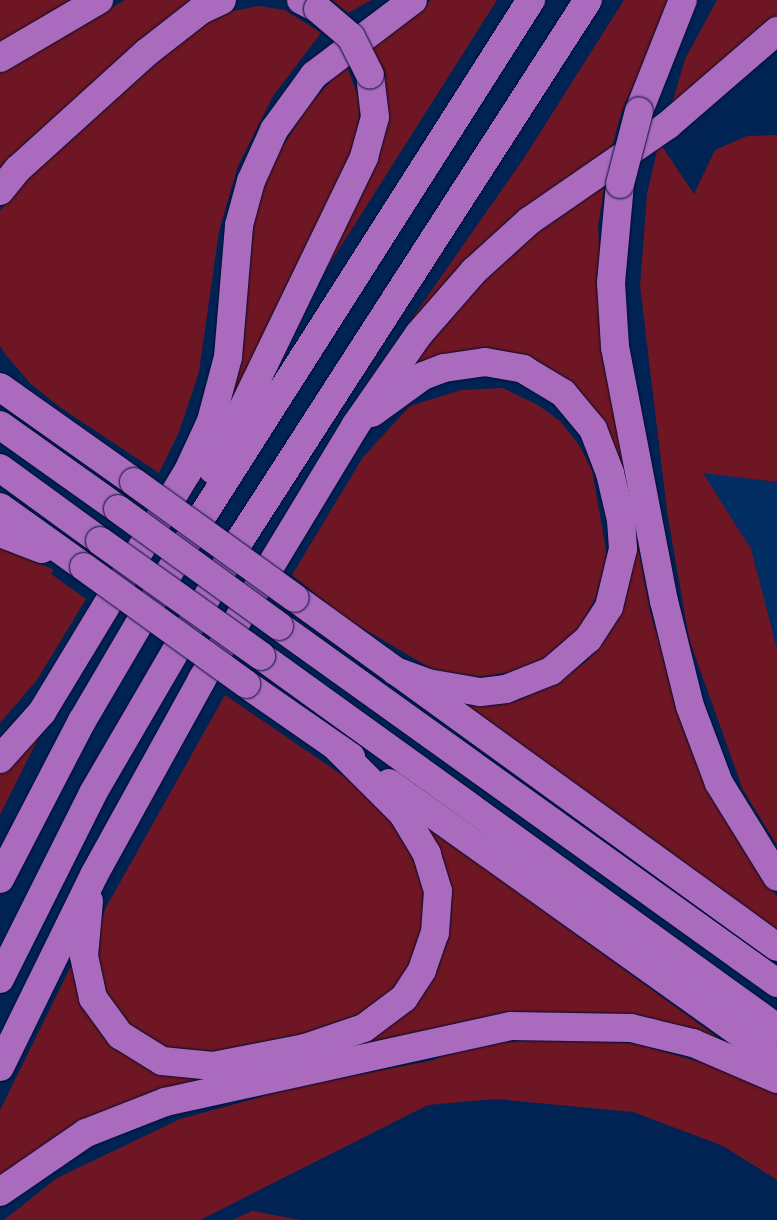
<!DOCTYPE html>
<style>
body{margin:0}
#map{position:relative;width:777px;height:1220px;overflow:hidden;background:#002353;font-family:"Archivo Narrow",sans-serif}
div>[style]{position:absolute}
.built>*{inset:0;background:#022d63}
.green>*{inset:0;background:#6e1624}
.roads{filter:drop-shadow(0 0 1px #000c2f) drop-shadow(0 0 1px #000c2f)}
.motorway>*{height:28px;margin:-14px;padding:0 14px;transform-origin:14px;border-radius:14px;background:#aa6bbf}
.bridges{filter:drop-shadow(0 0 1px #000c2f) drop-shadow(0 0 1px #000c2f)}
.motorway-bridge>*{height:28px;margin:-14px;padding:0 14px;transform-origin:14px;border-radius:14px;background:#aa6bbf}
span{translate:-50% -50%;white-space:nowrap;text-align:center;line-height:1.15;-webkit-text-stroke:4px #021b3f;paint-order:stroke}
</style>
<div id="map">
<div class="built">
<div style="clip-path:polygon(703px 472px,777px 482px,777px 713px)"></div>
</div>
<div class="green">
<div style="clip-path:polygon(0 0,76px 0,0 45px)"></div>
<div style="clip-path:polygon(125px 0,198px 0,0 178px,0 70px)"></div>
<div style="clip-path:polygon(332px 0,372px 0,348px 13px)"></div>
<div style="clip-path:polygon(431px 0,497px 0,298px 314px,375px 155px,371px 43px)"></div>
<div style="clip-path:polygon(624px 0,670px 0,621px 114px,612px 147px,498px 230px,443px 285px,362px 390px,524px 158px)"></div>
<div style="clip-path:polygon(717px 0,777px 0,777px 16px,702px 87px,671px 107px,685px 59px)"></div>
<div style="clip-path:polygon(259px 6px,285px 10px,321px 33px,273px 96px,238px 166px,219px 231px,199px 372px,179px 432px,159px 473px,61px 408px,30px 383px,5px 354px,0 346px,0 211px,21px 183px,169px 50px,218px 14px)"></div>
<div style="clip-path:polygon(346px 64px,361px 104px,353px 151px,237px 403px,220px 421px,251px 227px,270px 167px,306px 109px)"></div>
<div style="clip-path:polygon(777px 135px,777px 482px,703px 473px,751px 549px,777px 649px,777px 845px,743px 790px,689px 639px,667px 511px,640px 286px,647px 194px,659px 142px,694px 194px,715px 150px,747px 136px)"></div>
<div style="clip-path:polygon(606px 178px,598px 226px,606px 368px,650px 611px,676px 697px,704px 768px,742px 846px,777px 897px,777px 931px,461px 703px,520px 700px,586px 662px,609px 634px,625px 599px,632px 567px,614px 449px,541px 366px,414px 366px,413px 361px,507px 254px)"></div>
<div style="clip-path:polygon(503px 388px,538px 405px,560px 421px,579px 445px,592px 470px,607px 556px,596px 597px,575px 637px,528px 669px,479px 677px,434px 670px,345px 618px,292px 575px,363px 457px,410px 406px,461px 390px)"></div>
<div style="clip-path:polygon(0 547px,54px 570px,51px 574px,86px 599px,37px 680px,0 723px)"></div>
<div style="clip-path:polygon(225px 695px,377px 799px,421px 866px,426px 912px,421px 942px,404px 976px,387px 997px,339px 1029px,200px 1055px,169px 1050px,118px 1017px,102px 989px,96px 944px,105px 909px)"></div>
<div style="clip-path:polygon(42px 731px,0 815px,0 767px)"></div>
<div style="clip-path:polygon(416px 818px,724px 1042px,612px 1018px,228px 1077px,0 1183px,0 1110px,77px 954px,82px 983px,177px 1070px,402px 1008px,446px 906px)"></div>
<div style="clip-path:polygon(558px 1037px,638px 1044px,724px 1069px,777px 1093px,777px 1180px,723px 1146px,633px 1112px,496px 1099px,428px 1105px,200px 1220px,4px 1220px,57px 1178px,180px 1119px,305px 1085px,434px 1060px,462px 1047px)"></div>
<div style="clip-path:polygon(252px 1211px,301px 1220px,232px 1220px)"></div>
</div>
<div class="roads">
<div class="motorway">
<div style="left:301px;top:0;width:19px;rotate:28deg"></div>
<div style="left:0;top:58px;width:115px;rotate:-30.4deg"></div>
<div style="left:639px;top:111px;width:119px;rotate:-68.4deg"></div>
<div style="left:620px;top:184px;width:99px;rotate:95.2deg"></div>
<div style="left:611px;top:283px;width:64px;rotate:86.4deg"></div>
<div style="left:615px;top:347px;width:259px;rotate:79.1deg"></div>
<div style="left:664px;top:601px;width:108px;rotate:76.1deg"></div>
<div style="left:690px;top:706px;width:82px;rotate:69.4deg"></div>
<div style="left:719px;top:783px;width:110px;rotate:58.3deg"></div>
<div style="left:0;top:191px;width:28px;rotate:-51deg"></div>
<div style="left:18px;top:169px;width:173px;rotate:-42.2deg"></div>
<div style="left:146px;top:53px;width:70px;rotate:-38deg"></div>
<div style="left:201px;top:10px;width:23px;rotate:-25deg"></div>
<div style="left:0;top:387px;width:164px;rotate:35.3deg"></div>
<div style="left:372px;top:413px;width:63px;rotate:-36deg"></div>
<div style="left:423px;top:376px;width:22px;rotate:-21deg"></div>
<div style="left:444px;top:368px;width:41px;rotate:-8.3deg"></div>
<div style="left:485px;top:362px;width:39px;rotate:10deg"></div>
<div style="left:523px;top:369px;width:47px;rotate:31deg"></div>
<div style="left:563px;top:393px;width:47px;rotate:50.2deg"></div>
<div style="left:593px;top:429px;width:47px;rotate:68.9deg"></div>
<div style="left:610px;top:473px;width:48px;rotate:76.8deg"></div>
<div style="left:621px;top:520px;width:29px;rotate:86deg"></div>
<div style="left:623px;top:549px;width:60px;rotate:103.6deg"></div>
<div style="left:609px;top:607px;width:38px;rotate:123deg"></div>
<div style="left:588px;top:639px;width:49px;rotate:139.1deg"></div>
<div style="left:551px;top:671px;width:48px;rotate:158.2deg"></div>
<div style="left:506px;top:689px;width:26px;rotate:173deg"></div>
<div style="left:480px;top:692px;width:53px;rotate:-170.2deg"></div>
<div style="left:428px;top:683px;width:35px;rotate:-160deg"></div>
<div style="left:0;top:425px;width:145px;rotate:35.4deg"></div>
<div style="left:0;top:468px;width:124px;rotate:36.1deg"></div>
<div style="left:213px;top:470px;width:348px;rotate:-64.2deg"></div>
<div style="left:364px;top:157px;width:41px;rotate:-74.6deg"></div>
<div style="left:375px;top:117px;width:42px;rotate:-96.8deg"></div>
<div style="left:0;top:507px;width:103px;rotate:35.5deg"></div>
<div style="left:0;top:533px;width:45px;rotate:20.9deg"></div>
<div style="left:295px;top:598px;width:595px;rotate:35.91deg"></div>
<div style="left:279px;top:626px;width:613px;rotate:35.64deg"></div>
<div style="left:261px;top:656px;width:636px;rotate:35.79deg"></div>
<div style="left:246px;top:684px;width:128px;rotate:34.8deg"></div>
<div style="left:0;top:759px;width:63px;rotate:-48.2deg"></div>
<div style="left:42px;top:712px;width:280px;rotate:-58.8deg"></div>
<div style="left:187px;top:473px;width:57px;rotate:-65.2deg"></div>
<div style="left:211px;top:421px;width:66px;rotate:-75.1deg"></div>
<div style="left:228px;top:357px;width:132px;rotate:-85.2deg"></div>
<div style="left:239px;top:225px;width:46px;rotate:-74.7deg"></div>
<div style="left:251px;top:181px;width:56px;rotate:-65.7deg"></div>
<div style="left:274px;top:130px;width:68px;rotate:-54deg"></div>
<div style="left:314px;top:75px;width:124px;rotate:-37.1deg"></div>
<div style="left:389px;top:783px;width:477px;rotate:35.5deg"></div>
<div style="left:0;top:879px;width:178px;rotate:-62.6deg"></div>
<div style="left:82px;top:721px;width:239px;rotate:-59.6deg"></div>
<div style="left:203px;top:515px;width:611px;rotate:-57.51deg"></div>
<div style="left:89px;top:901px;width:55px;rotate:95.2deg"></div>
<div style="left:84px;top:956px;width:43px;rotate:77.9deg"></div>
<div style="left:93px;top:998px;width:46px;rotate:53.9deg"></div>
<div style="left:120px;top:1035px;width:49px;rotate:31.8deg"></div>
<div style="left:162px;top:1061px;width:51px;rotate:5.6deg"></div>
<div style="left:213px;top:1066px;width:94px;rotate:-11.1deg"></div>
<div style="left:305px;top:1048px;width:62px;rotate:-18.7deg"></div>
<div style="left:364px;top:1028px;width:50px;rotate:-36.9deg"></div>
<div style="left:404px;top:998px;width:33px;rotate:-57deg"></div>
<div style="left:422px;top:970px;width:39px;rotate:-71deg"></div>
<div style="left:435px;top:933px;width:42px;rotate:-85.9deg"></div>
<div style="left:438px;top:891px;width:39px;rotate:-107deg"></div>
<div style="left:427px;top:854px;width:47px;rotate:-121deg"></div>
<div style="left:403px;top:814px;width:93px;rotate:-135deg"></div>
<div style="left:0;top:979px;width:208px;rotate:-63.4deg"></div>
<div style="left:93px;top:793px;width:293px;rotate:-59.8deg"></div>
<div style="left:240px;top:540px;width:642px;rotate:-57.2deg"></div>
<div style="left:0;top:1067px;width:214px;rotate:-63.9deg"></div>
<div style="left:94px;top:875px;width:224px;rotate:-61.1deg"></div>
<div style="left:202px;top:679px;width:296px;rotate:-58.8deg"></div>
<div style="left:355px;top:426px;width:112px;rotate:-55.2deg"></div>
<div style="left:419px;top:334px;width:84px;rotate:-48.9deg"></div>
<div style="left:474px;top:271px;width:74px;rotate:-42.3deg"></div>
<div style="left:529px;top:221px;width:169px;rotate:-34.6deg"></div>
<div style="left:668px;top:125px;width:144px;rotate:-40.8deg"></div>
<div style="left:0;top:1192px;width:104px;rotate:-34.5deg"></div>
<div style="left:86px;top:1133px;width:85px;rotate:-21.4deg"></div>
<div style="left:165px;top:1102px;width:354px;rotate:-12.4deg"></div>
<div style="left:511px;top:1026px;width:120px;rotate:1deg"></div>
<div style="left:631px;top:1028px;width:64px;rotate:13.6deg"></div>
<div style="left:693px;top:1043px;width:91px;rotate:23.2deg"></div>
</div>
</div>
<div class="bridges">
<div class="motorway-bridge">
<div style="left:318px;top:9px;width:43px;rotate:40.3deg"></div>
<div style="left:351px;top:37px;width:42px;rotate:63.4deg"></div>
<div style="left:620px;top:184px;width:75px;rotate:-75.4deg"></div>
<div style="left:134px;top:482px;width:198px;rotate:35.8deg"></div>
<div style="left:118px;top:509px;width:199px;rotate:36deg"></div>
<div style="left:100px;top:541px;width:198px;rotate:35.5deg"></div>
<div style="left:84px;top:567px;width:200px;rotate:35.8deg"></div>
</div>
</div>
</div>
